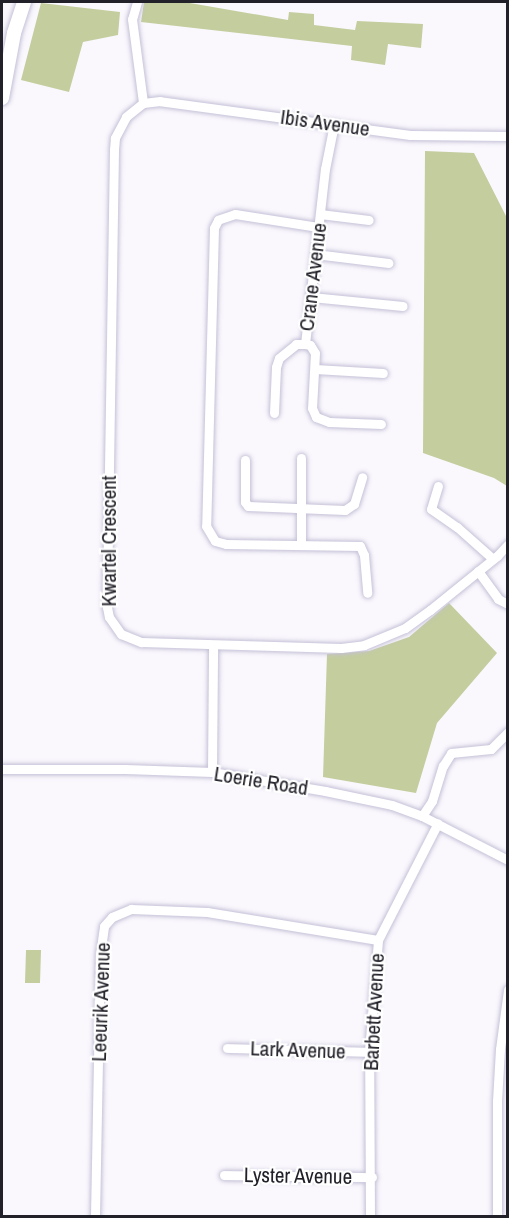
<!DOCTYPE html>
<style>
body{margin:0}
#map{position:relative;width:509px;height:1218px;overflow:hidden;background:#faf8fd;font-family:"Archivo Narrow",sans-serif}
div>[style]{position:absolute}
.green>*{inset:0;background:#c3cd9e}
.roads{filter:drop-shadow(0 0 2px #c5c0d7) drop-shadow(0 0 2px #c5c0d7)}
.street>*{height:9px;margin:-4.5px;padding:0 4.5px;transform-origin:4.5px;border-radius:4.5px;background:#fff}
.secondary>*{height:14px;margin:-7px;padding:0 7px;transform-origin:7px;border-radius:7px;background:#fff}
span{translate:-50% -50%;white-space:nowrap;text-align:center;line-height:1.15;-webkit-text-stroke:4.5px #fff;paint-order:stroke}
.street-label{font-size:21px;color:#222028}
.frame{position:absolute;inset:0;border:3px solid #222028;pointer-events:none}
</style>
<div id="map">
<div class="green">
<div style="clip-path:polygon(144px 2px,184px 2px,288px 20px,289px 12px,314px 14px,314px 25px,355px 30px,357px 21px,423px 24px,421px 48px,388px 44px,385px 65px,351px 60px,352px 46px,141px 22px)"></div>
<div style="clip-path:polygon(41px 3px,120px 12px,118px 35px,83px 42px,69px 92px,21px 80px)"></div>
<div style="clip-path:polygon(425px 151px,474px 153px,507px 218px,507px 486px,494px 478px,423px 453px)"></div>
<div style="clip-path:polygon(449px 603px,497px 653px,437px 723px,416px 793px,323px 777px,327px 654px,369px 651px,409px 637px)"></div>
<div style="clip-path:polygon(26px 950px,41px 950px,40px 983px,25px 983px)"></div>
</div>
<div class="roads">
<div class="street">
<div style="left:137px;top:2px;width:18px;rotate:106deg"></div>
<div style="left:132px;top:19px;width:85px;rotate:82.5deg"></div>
<div style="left:508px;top:136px;width:98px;rotate:-179.4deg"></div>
<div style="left:410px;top:135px;width:252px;rotate:-172.3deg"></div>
<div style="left:160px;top:101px;width:17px;rotate:173deg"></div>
<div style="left:143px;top:103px;width:22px;rotate:141deg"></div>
<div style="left:126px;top:117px;width:24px;rotate:118deg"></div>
<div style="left:115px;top:138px;width:12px;rotate:95deg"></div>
<div style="left:114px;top:150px;width:457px;rotate:90.9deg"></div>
<div style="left:107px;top:607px;width:10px;rotate:79deg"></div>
<div style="left:109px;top:617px;width:21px;rotate:55deg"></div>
<div style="left:121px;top:634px;width:22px;rotate:22deg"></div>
<div style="left:141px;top:642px;width:200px;rotate:1.7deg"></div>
<div style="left:341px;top:648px;width:23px;rotate:-7deg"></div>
<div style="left:364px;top:645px;width:44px;rotate:-22.5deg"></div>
<div style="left:405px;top:628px;width:31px;rotate:-36deg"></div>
<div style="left:430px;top:610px;width:86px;rotate:-38.9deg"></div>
<div style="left:497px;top:556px;width:16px;rotate:-47deg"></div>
<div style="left:320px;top:214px;width:49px;rotate:7deg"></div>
<div style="left:318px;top:227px;width:84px;rotate:-171.1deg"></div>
<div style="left:235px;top:214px;width:18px;rotate:161deg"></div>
<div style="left:218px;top:220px;width:9px;rotate:117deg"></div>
<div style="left:214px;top:228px;width:298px;rotate:91.5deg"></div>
<div style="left:206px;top:526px;width:17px;rotate:59deg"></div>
<div style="left:215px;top:541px;width:11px;rotate:15deg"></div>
<div style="left:226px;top:544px;width:134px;rotate:0.9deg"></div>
<div style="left:360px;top:546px;width:10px;rotate:66deg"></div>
<div style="left:364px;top:555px;width:38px;rotate:85deg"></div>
<div style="left:315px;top:254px;width:74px;rotate:7deg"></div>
<div style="left:311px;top:297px;width:92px;rotate:5.6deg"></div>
<div style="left:305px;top:344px;width:176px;rotate:-83.5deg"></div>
<div style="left:325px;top:169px;width:46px;rotate:-78.7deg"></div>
<div style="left:315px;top:369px;width:68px;rotate:3.4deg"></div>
<div style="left:274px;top:413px;width:46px;rotate:-87.5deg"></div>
<div style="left:276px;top:367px;width:9px;rotate:-72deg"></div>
<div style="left:279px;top:358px;width:22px;rotate:-39deg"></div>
<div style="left:296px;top:344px;width:9px"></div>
<div style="left:305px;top:344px;width:5px;rotate:11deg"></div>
<div style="left:310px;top:345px;width:9px;rotate:58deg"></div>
<div style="left:315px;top:353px;width:55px;rotate:93.1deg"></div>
<div style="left:312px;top:408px;width:10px;rotate:66deg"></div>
<div style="left:316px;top:417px;width:14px;rotate:21deg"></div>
<div style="left:329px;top:422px;width:52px;rotate:2.2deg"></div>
<div style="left:245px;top:460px;width:42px;rotate:90deg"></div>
<div style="left:245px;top:502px;width:5px;rotate:53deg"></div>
<div style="left:248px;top:506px;width:97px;rotate:2.4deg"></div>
<div style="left:345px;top:510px;width:11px;rotate:-34deg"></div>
<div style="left:354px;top:504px;width:28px;rotate:-73deg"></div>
<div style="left:438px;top:486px;width:24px;rotate:107deg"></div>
<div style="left:431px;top:509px;width:32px;rotate:35deg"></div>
<div style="left:457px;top:527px;width:48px;rotate:41.6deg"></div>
<div style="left:301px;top:545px;width:87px;rotate:-90deg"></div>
<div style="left:478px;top:571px;width:34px;rotate:54deg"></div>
<div style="left:498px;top:599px;width:11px;rotate:27deg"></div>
<div style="left:2px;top:769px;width:123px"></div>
<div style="left:125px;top:769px;width:87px;rotate:2deg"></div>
<div style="left:212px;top:772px;width:115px;rotate:9.5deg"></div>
<div style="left:325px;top:791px;width:68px;rotate:11.8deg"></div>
<div style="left:392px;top:805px;width:32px;rotate:20deg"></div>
<div style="left:422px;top:816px;width:97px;rotate:27.1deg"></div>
<div style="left:212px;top:772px;width:126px;rotate:-89.5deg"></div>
<div style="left:422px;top:816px;width:18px;rotate:-56deg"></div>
<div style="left:432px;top:801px;width:37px;rotate:-73deg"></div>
<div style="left:443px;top:766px;width:15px;rotate:-58deg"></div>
<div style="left:451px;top:753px;width:40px;rotate:-5.7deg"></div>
<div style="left:491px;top:749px;width:24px;rotate:-45deg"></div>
<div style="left:227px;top:1048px;width:142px;rotate:1.6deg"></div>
<div style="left:224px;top:1175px;width:148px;rotate:0.8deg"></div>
<div style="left:95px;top:1216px;width:261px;rotate:-88.9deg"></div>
<div style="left:100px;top:955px;width:29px;rotate:-82deg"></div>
<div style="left:104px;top:926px;width:12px;rotate:-48deg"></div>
<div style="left:112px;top:917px;width:21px;rotate:-23deg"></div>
<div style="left:131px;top:909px;width:76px;rotate:2.3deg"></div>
<div style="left:207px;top:912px;width:173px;rotate:9.3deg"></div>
<div style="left:370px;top:1216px;width:164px;rotate:-90.3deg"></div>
<div style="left:369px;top:1052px;width:112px;rotate:-85.4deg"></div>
<div style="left:378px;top:940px;width:131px;rotate:-62.9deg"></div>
<div style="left:497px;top:1216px;width:115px;rotate:-90deg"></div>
<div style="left:497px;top:1101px;width:52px;rotate:-86.7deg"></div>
<div style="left:500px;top:1049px;width:60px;rotate:-82.3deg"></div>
</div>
<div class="secondary">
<div style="left:2px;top:98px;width:66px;rotate:-79.5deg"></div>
<div style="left:14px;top:33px;width:33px;rotate:-72deg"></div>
</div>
</div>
<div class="street-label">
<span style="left:325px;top:123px;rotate:8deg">Ibis Avenue</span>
<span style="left:313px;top:277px;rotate:-83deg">Crane Avenue</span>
<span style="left:109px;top:541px;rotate:-90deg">Kwartel Crescent</span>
<span style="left:261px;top:781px;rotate:9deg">Loerie Road</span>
<span style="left:101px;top:1002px;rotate:-88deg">Leeurik Avenue</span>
<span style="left:374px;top:1012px;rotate:-87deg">Barbett Avenue</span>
<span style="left:298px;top:1050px;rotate:2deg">Lark Avenue</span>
<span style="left:298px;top:1176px;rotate:1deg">Lyster Avenue</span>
</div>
<div class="frame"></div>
</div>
